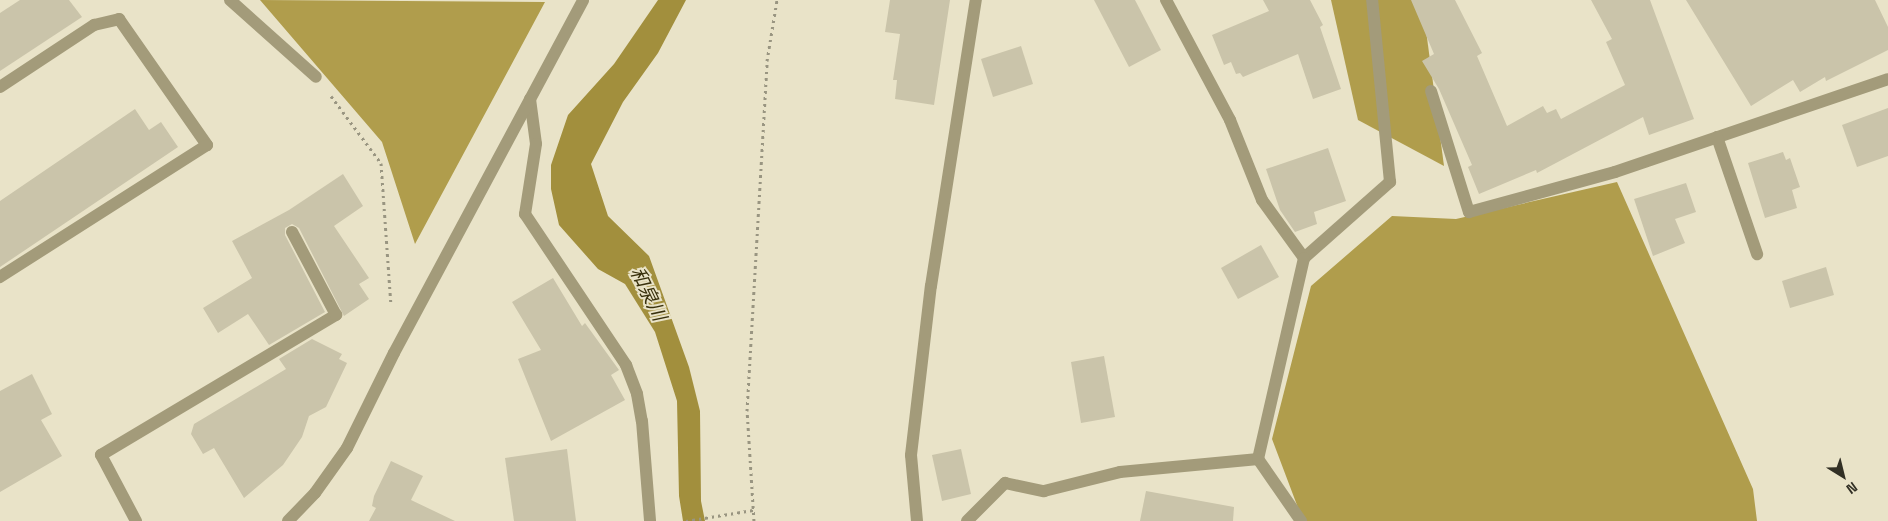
<!DOCTYPE html>
<meta charset="utf-8">
<style>
body{margin:0}
#map{position:relative;width:1888px;height:521px;overflow:hidden;background:#e9e3c8;font-family:"Space Grotesk","Noto Sans JP",sans-serif}
div>[style]{position:absolute}
.forest>*{inset:0;background:#b09d4c}
.water>*{inset:0;background:#a28f3d}
.building>*{inset:0;background:#cac4aa}
.path>*{height:3px;margin-top:-1.5px;transform-origin:0;background:repeating-linear-gradient(90deg,#999581 0 2.5px,transparent 0 6.5px)}
.minor>*{height:12px;margin:-6px;padding:0 6px;transform-origin:6px;border-radius:6px;background:#a39b7a}
span{translate:-50% -50%;white-space:nowrap;text-align:center;line-height:1.15;-webkit-text-stroke:4px #e9e3c8;paint-order:stroke}
.water-label{font-size:19px;color:#38300c;font-style:italic}
.north{position:absolute;left:1818px;top:451px;width:50px;height:50px;-webkit-text-stroke:4px #e9e3c8;paint-order:stroke;rotate:144deg;font-size:14px;font-weight:700;line-height:20px;text-align:center;color:#323025}
.north::after{content:'';display:block;margin:auto;width:18px;height:22px;background:#323025;clip-path:polygon(50% 0,100% 100%,50% 72%,0 100%)}
</style>
<div id="map">
<div class="forest">
<div style="clip-path:polygon(260px 0,545px 2px,415px 244px,382px 142px)"></div>
<div style="clip-path:polygon(1331px 0,1422px 0,1444px 166px,1358px 120px)"></div>
<div style="clip-path:polygon(1617px 182px,1753px 489px,1757px 521px,1303px 521px,1272px 439px,1311px 286px,1392px 216px,1456px 219px)"></div>
</div>
<div class="water">
<div style="clip-path:polygon(658px 0,686px 0,658px 53px,623px 102px,591px 164px,608px 216px,649px 256px,689px 367px,700px 411px,701px 501px,705px 521px,683px 521px,679px 496px,677px 401px,655px 332px,625px 284px,598px 269px,559px 225px,551px 189px,551px 165px,568px 115px,614px 64px)"></div>
</div>
<div class="building">
<div style="clip-path:polygon(20px 0,69px 0,82px 17px,0 71px,0 13px)"></div>
<div style="clip-path:polygon(890px 0,950px 0,934px 105px,895px 99px,897px 80px,893px 80px,900px 34px,885px 32px)"></div>
<div style="clip-path:polygon(1094px 0,1135px 0,1161px 50px,1129px 67px)"></div>
<div style="clip-path:polygon(1263px 0,1310px 0,1323px 25px,1320px 27px,1341px 89px,1313px 99px,1298px 54px,1243px 77px,1240px 73px,1236px 74px,1231px 62px,1224px 65px,1212px 35px,1269px 11px)"></div>
<div style="clip-path:polygon(1411px 0,1455px 0,1482px 53px,1477px 56px,1507px 126px,1543px 106px,1547px 113px,1556px 109px,1561px 119px,1625px 85px,1606px 42px,1612px 39px,1591px 0,1650px 0,1694px 119px,1649px 135px,1643px 117px,1537px 173px,1536px 170px,1479px 194px,1468px 167px,1472px 165px,1439px 89px,1422px 61px,1434px 54px)"></div>
<div style="clip-path:polygon(1686px 0,1875px 0,1888px 27px,1888px 50px,1826px 81px,1825px 77px,1800px 92px,1793px 80px,1751px 106px)"></div>
<div style="clip-path:polygon(1021px 46px,1033px 84px,993px 97px,981px 59px)"></div>
<div style="clip-path:polygon(1888px 108px,1888px 156px,1857px 167px,1842px 125px)"></div>
<div style="clip-path:polygon(135px 109px,149px 130px,161px 122px,178px 147px,0 267px,0 201px)"></div>
<div style="clip-path:polygon(1328px 148px,1346px 201px,1314px 212px,1317px 224px,1295px 232px,1280px 210px,1266px 169px)"></div>
<div style="clip-path:polygon(1783px 152px,1786px 160px,1790px 158px,1800px 187px,1792px 190px,1797px 208px,1765px 218px,1748px 163px)"></div>
<div style="clip-path:polygon(343px 174px,363px 206px,334px 226px,369px 278px,359px 284px,369px 299px,344px 316px,299px 228px,292px 224px,285px 228px,285px 235px,325px 312px,269px 345px,248px 314px,218px 333px,203px 308px,252px 278px,232px 241px,289px 210px)"></div>
<div style="clip-path:polygon(1686px 183px,1696px 212px,1675px 219px,1685px 243px,1653px 256px,1634px 199px)"></div>
<div style="clip-path:polygon(1261px 245px,1279px 277px,1238px 299px,1221px 268px)"></div>
<div style="clip-path:polygon(1826px 267px,1834px 295px,1790px 308px,1782px 281px)"></div>
<div style="clip-path:polygon(553px 278px,582px 326px,585px 323px,619px 370px,611px 375px,625px 400px,551px 441px,518px 359px,541px 350px,512px 302px)"></div>
<div style="clip-path:polygon(312px 339px,342px 354px,339px 359px,347px 363px,326px 407px,309px 416px,302px 437px,283px 465px,244px 498px,214px 448px,203px 454px,191px 434px,194px 424px,286px 369px,279px 359px)"></div>
<div style="clip-path:polygon(1104px 356px,1115px 417px,1081px 423px,1071px 362px)"></div>
<div style="clip-path:polygon(32px 374px,52px 414px,41px 420px,62px 456px,0 492px,0 391px)"></div>
<div style="clip-path:polygon(567px 449px,576px 521px,514px 521px,505px 458px)"></div>
<div style="clip-path:polygon(961px 449px,971px 494px,942px 501px,932px 455px)"></div>
<div style="clip-path:polygon(391px 461px,423px 476px,411px 500px,455px 521px,369px 521px,376px 508px,372px 506px,374px 496px)"></div>
<div style="clip-path:polygon(1146px 491px,1234px 507px,1233px 521px,1140px 521px)"></div>
</div>
<div class="path">
<div style="left:331px;top:96px;width:84px;rotate:53.3deg"></div>
<div style="left:381px;top:163px;width:142px;rotate:86deg"></div>
<div style="left:686px;top:521px;width:68px;rotate:-9.3deg"></div>
<div style="left:754px;top:521px;width:110px;rotate:-93.6deg"></div>
<div style="left:747px;top:411px;width:351px;rotate:-86.7deg"></div>
<div style="left:767px;top:61px;width:62px;rotate:-80.7deg"></div>
</div>
<div class="minor">
<div style="left:230px;top:0;width:115px;rotate:41.8deg"></div>
<div style="left:1166px;top:0;width:136px;rotate:61.9deg"></div>
<div style="left:1230px;top:120px;width:86px;rotate:68.2deg"></div>
<div style="left:1262px;top:200px;width:72px;rotate:54.1deg"></div>
<div style="left:1304px;top:258px;width:115px;rotate:-41.5deg"></div>
<div style="left:1390px;top:182px;width:183px;rotate:-95.6deg"></div>
<div style="left:0;top:87px;width:113px;rotate:-33.4deg"></div>
<div style="left:94px;top:25px;width:26px;rotate:-13deg"></div>
<div style="left:119px;top:19px;width:154px;rotate:55.1deg"></div>
<div style="left:207px;top:145px;width:246px;rotate:147.5deg"></div>
<div style="left:1431px;top:91px;width:127px;rotate:72.6deg"></div>
<div style="left:1469px;top:212px;width:151px;rotate:-15.3deg"></div>
<div style="left:1615px;top:172px;width:288px;rotate:-18.8deg"></div>
<div style="left:530px;top:99px;width:45px;rotate:82.4deg"></div>
<div style="left:536px;top:144px;width:71px;rotate:98.9deg"></div>
<div style="left:525px;top:214px;width:182px;rotate:56.2deg"></div>
<div style="left:626px;top:365px;width:31px;rotate:69deg"></div>
<div style="left:637px;top:394px;width:27px;rotate:80deg"></div>
<div style="left:642px;top:421px;width:100px;rotate:85.4deg"></div>
<div style="left:1717px;top:137px;width:124px;rotate:71.1deg"></div>
<div style="left:136px;top:521px;width:75px;rotate:-117.9deg"></div>
<div style="left:101px;top:455px;width:274px;rotate:-30.8deg"></div>
<div style="left:336px;top:315px;width:94px;rotate:-117.9deg"></div>
<div style="left:288px;top:521px;width:39px;rotate:-46deg"></div>
<div style="left:315px;top:493px;width:55px;rotate:-54.6deg"></div>
<div style="left:347px;top:448px;width:106px;rotate:-63.7deg"></div>
<div style="left:394px;top:353px;width:400px;rotate:-61.8deg"></div>
<div style="left:917px;top:521px;width:66px;rotate:-95.2deg"></div>
<div style="left:911px;top:455px;width:170px;rotate:-83.3deg"></div>
<div style="left:931px;top:286px;width:290px;rotate:-81.1deg"></div>
<div style="left:967px;top:521px;width:54px;rotate:-45deg"></div>
<div style="left:1005px;top:483px;width:40px;rotate:12deg"></div>
<div style="left:1044px;top:491px;width:78px;rotate:-14deg"></div>
<div style="left:1120px;top:472px;width:139px;rotate:-5.4deg"></div>
<div style="left:1301px;top:521px;width:75px;rotate:-124.7deg"></div>
<div style="left:1258px;top:459px;width:206px;rotate:-77.1deg"></div>
</div>
<div class="water-label">
<span style="left:648px;top:294px;rotate:64deg">和泉川</span>
</div>
<div class="north">N</div>
</div>
